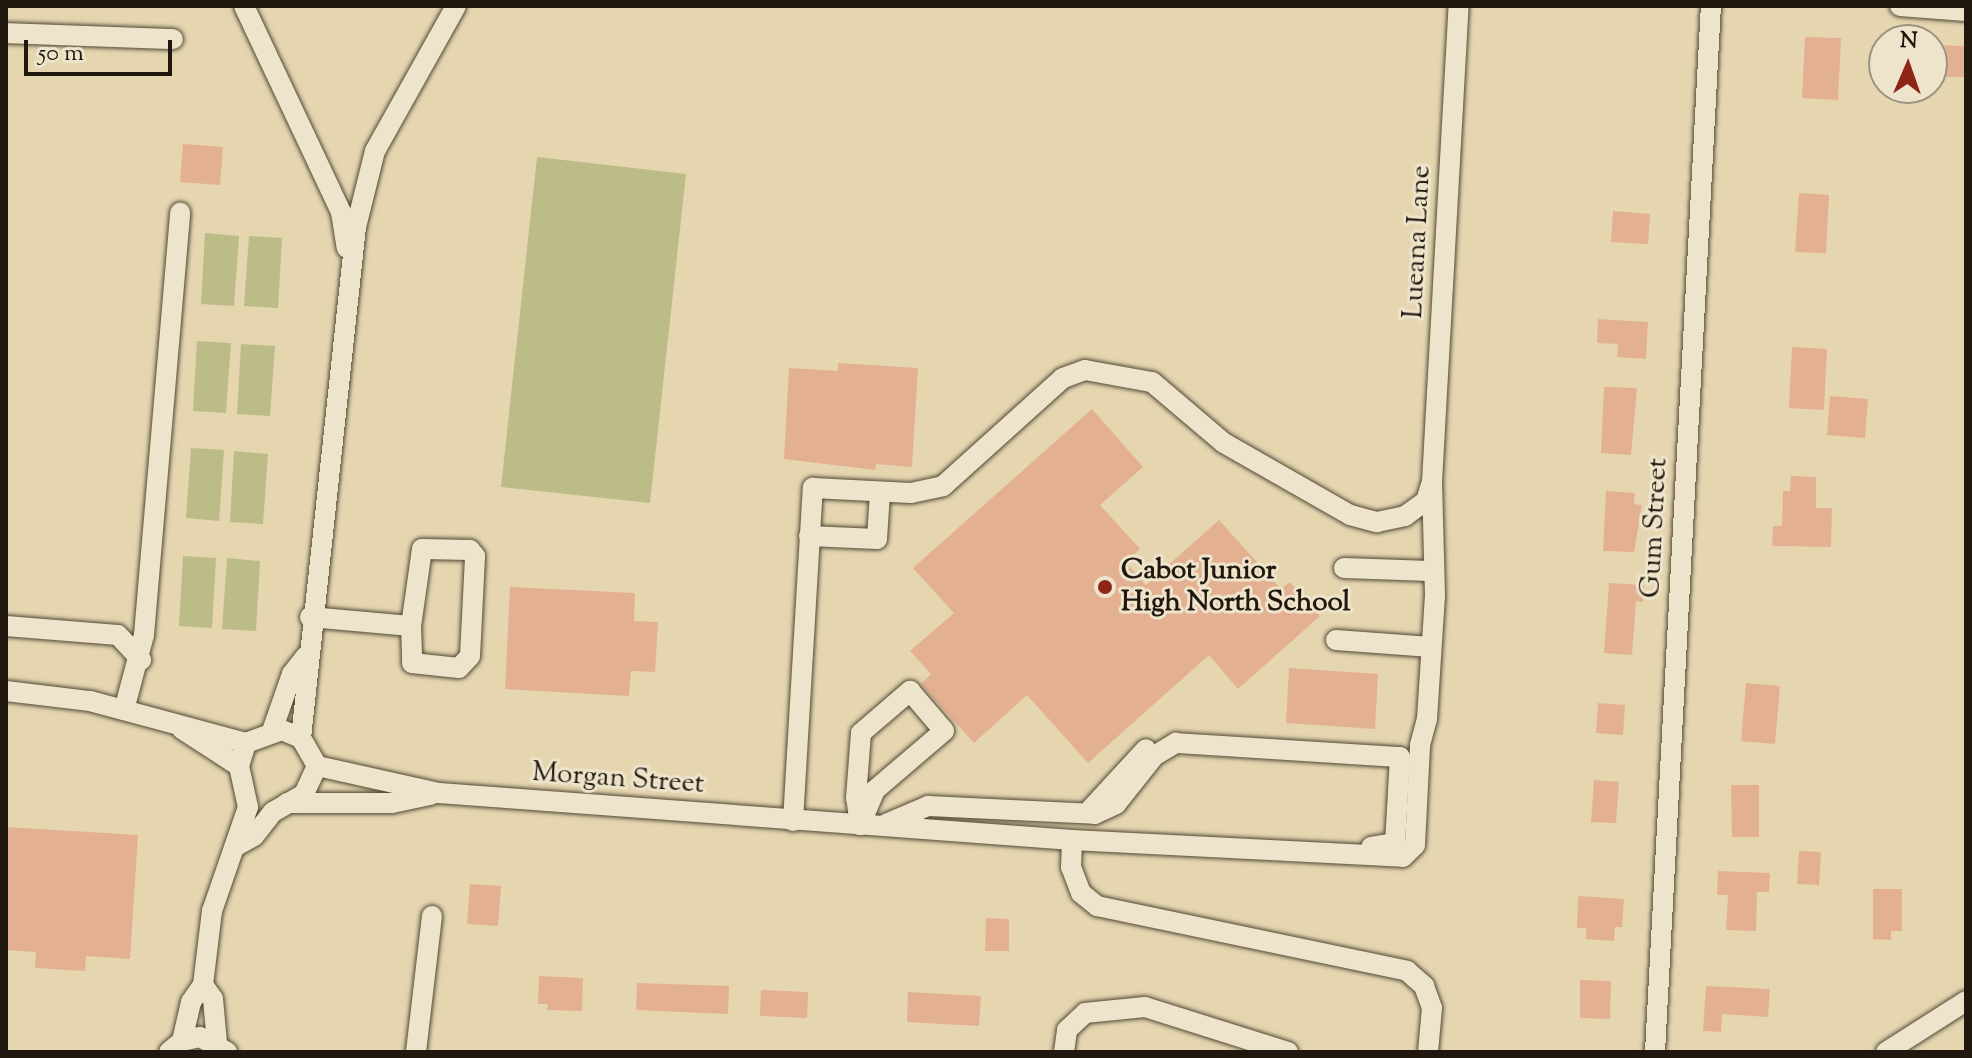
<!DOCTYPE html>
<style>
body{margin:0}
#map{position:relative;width:1972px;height:1058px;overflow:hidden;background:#e5d6b0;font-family:"Sorts Mill Goudy",serif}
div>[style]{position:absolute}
.green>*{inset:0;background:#bbbc87}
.building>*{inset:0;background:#e4b092}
.roads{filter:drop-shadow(0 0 2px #514836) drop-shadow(0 0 2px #514836)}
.minor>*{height:20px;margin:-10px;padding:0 10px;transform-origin:10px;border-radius:10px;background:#eee4cc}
.dots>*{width:22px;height:22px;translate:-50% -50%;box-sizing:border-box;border:4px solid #eee4cc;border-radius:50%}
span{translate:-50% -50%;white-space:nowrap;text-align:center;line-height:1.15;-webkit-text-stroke:6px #eee4cc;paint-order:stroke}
.street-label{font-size:28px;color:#20180e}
.poi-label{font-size:28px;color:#20180e;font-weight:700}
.left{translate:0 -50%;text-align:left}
.frame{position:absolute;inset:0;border:8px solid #20180e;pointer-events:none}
.north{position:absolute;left:1868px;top:24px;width:80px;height:80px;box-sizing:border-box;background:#eee4cc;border:2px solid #9c9280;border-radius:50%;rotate:2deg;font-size:22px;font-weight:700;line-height:32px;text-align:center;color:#20180e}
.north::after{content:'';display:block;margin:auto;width:28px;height:36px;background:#8f2418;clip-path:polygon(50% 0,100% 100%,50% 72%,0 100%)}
.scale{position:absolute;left:24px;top:40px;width:148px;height:36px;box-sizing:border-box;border:4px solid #20180e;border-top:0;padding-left:10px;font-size:24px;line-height:28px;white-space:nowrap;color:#20180e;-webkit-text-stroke:6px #eee4cc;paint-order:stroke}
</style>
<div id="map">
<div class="green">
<div style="clip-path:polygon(537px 157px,686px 174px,650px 503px,501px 487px)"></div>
<div style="clip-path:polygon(205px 233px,239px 236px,234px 306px,201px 304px)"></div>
<div style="clip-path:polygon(249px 236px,282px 238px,278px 308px,244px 306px)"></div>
<div style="clip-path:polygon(197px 341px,231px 343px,226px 413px,193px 411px)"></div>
<div style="clip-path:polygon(241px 344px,275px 346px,270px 416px,237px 414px)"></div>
<div style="clip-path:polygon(191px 448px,224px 450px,219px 521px,186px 518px)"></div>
<div style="clip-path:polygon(234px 451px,268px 454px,263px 524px,230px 522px)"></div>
<div style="clip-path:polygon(183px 556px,216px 558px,212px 628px,179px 626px)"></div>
<div style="clip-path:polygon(227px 558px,260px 561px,256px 631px,222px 629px)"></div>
</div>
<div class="building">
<div style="clip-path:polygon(1805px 37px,1841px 38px,1838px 100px,1802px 98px)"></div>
<div style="clip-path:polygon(1932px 45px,1966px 46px,1966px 77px,1932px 77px)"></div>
<div style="clip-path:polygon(183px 144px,223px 147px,220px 185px,180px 182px)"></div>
<div style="clip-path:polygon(1799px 193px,1829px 195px,1826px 253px,1795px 252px)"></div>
<div style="clip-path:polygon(1613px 211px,1650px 214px,1648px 244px,1611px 242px)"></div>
<div style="clip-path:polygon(1598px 319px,1648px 322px,1646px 359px,1617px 357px,1618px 344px,1597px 343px)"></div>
<div style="clip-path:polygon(1792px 347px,1827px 349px,1824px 410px,1789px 408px)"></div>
<div style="clip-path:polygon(838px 363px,918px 368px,912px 467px,876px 464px,875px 470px,784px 459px,789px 368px,838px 371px)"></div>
<div style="clip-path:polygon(1604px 387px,1637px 388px,1631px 455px,1601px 453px)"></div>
<div style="clip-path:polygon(1830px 396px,1868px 399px,1865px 438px,1827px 435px)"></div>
<div style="clip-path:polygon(1092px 409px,1143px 467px,1100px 505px,1140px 549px,1125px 562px,1146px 585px,1219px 520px,1281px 589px,1290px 582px,1320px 616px,1238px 689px,1209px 655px,1088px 763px,1027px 695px,974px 743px,921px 684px,931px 674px,910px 651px,954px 613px,913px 568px)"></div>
<div style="clip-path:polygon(1791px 476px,1816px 477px,1816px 508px,1832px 508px,1831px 547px,1772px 546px,1773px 526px,1782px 526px,1783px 491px,1790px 491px)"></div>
<div style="clip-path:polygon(1606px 491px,1635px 493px,1634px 504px,1642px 505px,1634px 552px,1603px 551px)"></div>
<div style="clip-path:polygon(1609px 583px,1644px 585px,1643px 602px,1636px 601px,1632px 655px,1604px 653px)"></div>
<div style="clip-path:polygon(510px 587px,635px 593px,634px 621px,658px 622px,655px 672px,631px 671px,629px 696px,505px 689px)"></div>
<div style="clip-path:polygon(1289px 668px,1378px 674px,1375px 729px,1286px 723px)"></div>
<div style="clip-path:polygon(1746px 683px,1780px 686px,1775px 744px,1741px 741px)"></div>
<div style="clip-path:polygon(1598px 703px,1625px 705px,1623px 735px,1596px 733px)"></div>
<div style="clip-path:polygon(1594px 780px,1619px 782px,1616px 823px,1591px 822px)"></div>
<div style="clip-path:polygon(1731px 785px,1759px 785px,1759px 837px,1732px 837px)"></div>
<div style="clip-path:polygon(6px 827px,138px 835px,130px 959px,86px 956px,85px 971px,35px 968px,36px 952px,6px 950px)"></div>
<div style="clip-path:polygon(1799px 851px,1821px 852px,1819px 885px,1797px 884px)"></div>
<div style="clip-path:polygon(1718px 871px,1770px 873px,1769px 892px,1757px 892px,1756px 931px,1726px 930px,1728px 895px,1717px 895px)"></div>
<div style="clip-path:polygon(470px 884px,501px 886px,498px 926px,467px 924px)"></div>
<div style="clip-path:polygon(1873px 889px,1902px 889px,1902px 931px,1891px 931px,1891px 940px,1873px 939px)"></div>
<div style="clip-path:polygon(1578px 896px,1624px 899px,1622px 927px,1615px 927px,1614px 941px,1586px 939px,1586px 928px,1577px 928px)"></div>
<div style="clip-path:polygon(986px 918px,1009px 919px,1009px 951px,985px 951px)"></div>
<div style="clip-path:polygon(539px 976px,583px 978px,582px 1011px,547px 1010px,548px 1004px,538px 1004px)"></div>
<div style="clip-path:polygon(1580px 980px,1611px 981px,1610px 1019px,1580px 1018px)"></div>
<div style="clip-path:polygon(637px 983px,729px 986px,728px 1014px,636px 1010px)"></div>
<div style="clip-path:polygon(1706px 986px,1770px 989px,1768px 1017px,1722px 1014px,1721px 1032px,1703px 1031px)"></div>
<div style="clip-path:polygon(761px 990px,808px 992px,807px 1018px,760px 1016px)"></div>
<div style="clip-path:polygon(908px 992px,981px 996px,979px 1026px,907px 1022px)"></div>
</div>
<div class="roads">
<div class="minor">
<div style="left:244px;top:6px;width:228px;rotate:64.8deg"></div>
<div style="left:341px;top:212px;width:36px;rotate:81deg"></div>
<div style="left:1900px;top:6px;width:66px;rotate:4.3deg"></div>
<div style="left:6px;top:33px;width:167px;rotate:2.1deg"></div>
<div style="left:809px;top:536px;width:68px;rotate:2.5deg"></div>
<div style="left:877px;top:539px;width:47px;rotate:-86.3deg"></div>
<div style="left:1344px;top:568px;width:86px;rotate:2deg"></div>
<div style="left:310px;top:617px;width:101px;rotate:5.1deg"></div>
<div style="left:411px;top:626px;width:37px;rotate:88deg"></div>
<div style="left:412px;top:663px;width:47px;rotate:6.1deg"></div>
<div style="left:459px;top:668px;width:16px;rotate:-47deg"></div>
<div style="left:470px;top:656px;width:100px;rotate:-87.1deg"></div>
<div style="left:475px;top:556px;width:8px;rotate:-130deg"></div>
<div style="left:470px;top:550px;width:48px;rotate:-178.8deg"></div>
<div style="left:422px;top:549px;width:78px;rotate:98.1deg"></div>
<div style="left:6px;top:626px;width:112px;rotate:4.6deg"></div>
<div style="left:118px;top:635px;width:34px;rotate:47deg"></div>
<div style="left:1336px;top:640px;width:95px;rotate:4.2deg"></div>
<div style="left:6px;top:691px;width:85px;rotate:6.8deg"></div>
<div style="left:90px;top:701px;width:162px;rotate:15.1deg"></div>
<div style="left:246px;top:743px;width:38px;rotate:-20deg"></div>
<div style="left:282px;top:730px;width:21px;rotate:23deg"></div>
<div style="left:301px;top:738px;width:32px;rotate:60deg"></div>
<div style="left:910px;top:691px;width:52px;rotate:49.6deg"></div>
<div style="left:944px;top:731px;width:91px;rotate:139.5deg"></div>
<div style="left:875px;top:790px;width:38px;rotate:113deg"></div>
<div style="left:860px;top:825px;width:27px;rotate:-98deg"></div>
<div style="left:856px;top:798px;width:65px;rotate:-85.6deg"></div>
<div style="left:861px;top:733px;width:65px;rotate:-40.6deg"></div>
<div style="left:124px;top:710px;width:78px;rotate:-75.1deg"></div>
<div style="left:144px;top:635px;width:424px;rotate:-85.1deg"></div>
<div style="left:182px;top:729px;width:68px;rotate:33deg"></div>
<div style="left:272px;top:731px;width:60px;rotate:-70.7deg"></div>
<div style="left:292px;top:674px;width:23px;rotate:-52deg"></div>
<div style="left:301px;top:738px;width:514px;rotate:-83.86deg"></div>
<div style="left:356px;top:227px;width:78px;rotate:-76deg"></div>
<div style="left:375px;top:151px;width:166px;rotate:-60.8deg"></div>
<div style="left:317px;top:766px;width:125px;rotate:12.5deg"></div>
<div style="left:439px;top:793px;width:635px;rotate:4.25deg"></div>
<div style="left:1072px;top:840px;width:331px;rotate:2.9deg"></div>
<div style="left:1403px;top:857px;width:17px;rotate:-45deg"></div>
<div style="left:1415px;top:845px;width:100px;rotate:-87.1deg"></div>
<div style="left:1420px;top:745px;width:27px;rotate:-75deg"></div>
<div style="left:1427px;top:719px;width:123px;rotate:-86.3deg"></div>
<div style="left:1435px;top:596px;width:114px;rotate:-91.5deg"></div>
<div style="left:1432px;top:482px;width:477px;rotate:-86.8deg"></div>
<div style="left:287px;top:803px;width:105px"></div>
<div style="left:392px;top:803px;width:40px;rotate:-12deg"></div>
<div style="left:1089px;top:811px;width:84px;rotate:-47.4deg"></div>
<div style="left:793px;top:821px;width:334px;rotate:-86.6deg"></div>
<div style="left:813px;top:488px;width:98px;rotate:2.9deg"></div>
<div style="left:911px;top:493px;width:33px;rotate:-12deg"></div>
<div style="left:943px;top:486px;width:161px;rotate:-42deg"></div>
<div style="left:1063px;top:378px;width:23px;rotate:-20deg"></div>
<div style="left:1085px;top:370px;width:68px;rotate:10.2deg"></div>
<div style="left:1152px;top:382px;width:94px;rotate:40.3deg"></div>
<div style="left:1224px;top:443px;width:145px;rotate:29.7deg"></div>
<div style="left:1350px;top:515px;width:28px;rotate:15deg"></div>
<div style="left:1377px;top:522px;width:29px;rotate:-12deg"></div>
<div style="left:1405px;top:516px;width:26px;rotate:-36deg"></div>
<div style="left:1426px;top:501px;width:17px;rotate:-73deg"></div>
<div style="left:886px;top:824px;width:46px;rotate:-23.2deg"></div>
<div style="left:928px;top:806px;width:167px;rotate:2.7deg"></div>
<div style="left:1095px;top:814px;width:23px;rotate:-25deg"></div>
<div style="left:1116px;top:804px;width:61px;rotate:-51.6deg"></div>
<div style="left:1154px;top:756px;width:26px;rotate:-31deg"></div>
<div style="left:1176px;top:743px;width:224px;rotate:3.6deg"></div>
<div style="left:1400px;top:757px;width:86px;rotate:93.3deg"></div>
<div style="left:1395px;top:843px;width:24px;rotate:171deg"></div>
<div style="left:1072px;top:840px;width:27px;rotate:92deg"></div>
<div style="left:1071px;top:867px;width:28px;rotate:69deg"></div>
<div style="left:1081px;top:893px;width:21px;rotate:39deg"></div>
<div style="left:1097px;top:906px;width:317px;rotate:11.8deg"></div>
<div style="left:1407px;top:971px;width:23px;rotate:41deg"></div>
<div style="left:1424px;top:986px;width:23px;rotate:70deg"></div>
<div style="left:1432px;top:1008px;width:44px;rotate:95.2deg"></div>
<div style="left:238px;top:845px;width:18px;rotate:-29deg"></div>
<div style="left:254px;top:836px;width:31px;rotate:-52deg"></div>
<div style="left:273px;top:812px;width:36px;rotate:-30deg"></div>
<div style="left:304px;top:794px;width:31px;rotate:-65deg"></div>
<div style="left:203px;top:985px;width:17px;rotate:54deg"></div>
<div style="left:213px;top:999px;width:44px;rotate:84.8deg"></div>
<div style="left:182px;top:1041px;width:40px;rotate:-77deg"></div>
<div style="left:191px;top:1002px;width:21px;rotate:-55deg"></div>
<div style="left:203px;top:985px;width:75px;rotate:-83.1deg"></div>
<div style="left:212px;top:911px;width:110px;rotate:-70.9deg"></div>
<div style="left:248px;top:807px;width:42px;rotate:-102.4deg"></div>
<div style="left:239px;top:766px;width:24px;rotate:-73deg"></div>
<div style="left:169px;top:1052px;width:17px;rotate:-40deg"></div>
<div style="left:182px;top:1041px;width:18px;rotate:-13deg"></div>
<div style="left:200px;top:1037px;width:31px;rotate:29deg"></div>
<div style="left:416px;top:1052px;width:137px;rotate:-83.3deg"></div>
<div style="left:1064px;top:1052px;width:22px;rotate:-82deg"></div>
<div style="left:1067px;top:1030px;width:25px;rotate:-43deg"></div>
<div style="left:1085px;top:1013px;width:60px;rotate:-5.7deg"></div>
<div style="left:1145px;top:1007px;width:150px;rotate:17.5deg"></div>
<div style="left:1655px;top:1052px;width:1047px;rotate:-86.94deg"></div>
<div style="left:1886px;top:1052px;width:95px;rotate:-32.5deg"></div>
</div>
</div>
<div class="dots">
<div style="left:1105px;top:587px;background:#8f2418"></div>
</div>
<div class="street-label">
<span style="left:1418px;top:242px;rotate:-87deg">Lueana Lane</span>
<span style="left:1655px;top:528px;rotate:-87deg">Gum Street</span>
<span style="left:618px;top:779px;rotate:4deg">Morgan Street</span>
</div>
<div class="poi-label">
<span class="left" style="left:1121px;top:587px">Cabot Junior<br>High North School</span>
</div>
<div class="frame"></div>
<div class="north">N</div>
<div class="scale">50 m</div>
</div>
